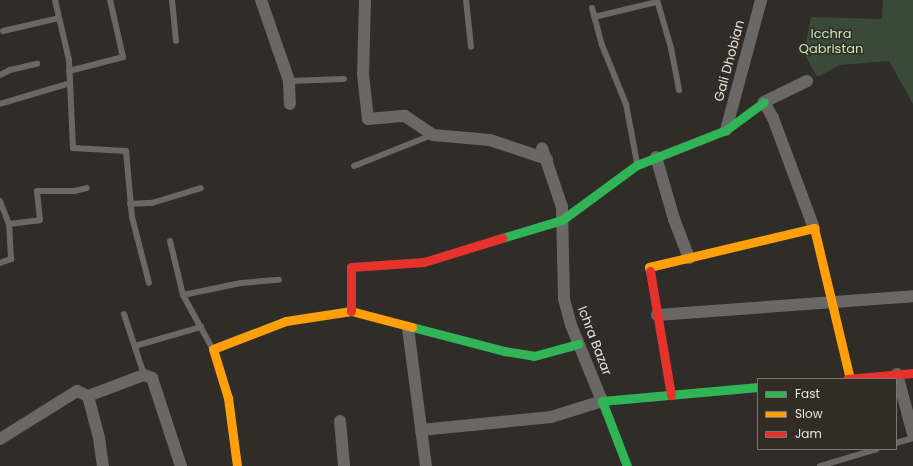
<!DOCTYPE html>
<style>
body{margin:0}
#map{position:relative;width:913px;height:466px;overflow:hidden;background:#302c28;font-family:Poppins,sans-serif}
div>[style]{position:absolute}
.green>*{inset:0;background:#3a4a38}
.lane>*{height:6px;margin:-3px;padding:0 3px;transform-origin:3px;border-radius:3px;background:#696865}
.street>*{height:12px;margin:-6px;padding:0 6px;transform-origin:6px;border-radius:6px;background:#696865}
.fast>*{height:9px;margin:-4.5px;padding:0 4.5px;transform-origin:4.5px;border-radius:4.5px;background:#30b455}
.slow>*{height:9px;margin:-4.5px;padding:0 4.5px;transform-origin:4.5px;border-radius:4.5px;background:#ff9f0a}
.jam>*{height:9px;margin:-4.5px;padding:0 4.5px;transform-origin:4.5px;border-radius:4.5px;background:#e5322d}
span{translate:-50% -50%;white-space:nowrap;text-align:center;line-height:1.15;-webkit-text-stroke:3px #332c24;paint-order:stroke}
.park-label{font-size:13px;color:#c1ebbc}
.street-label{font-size:13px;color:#e8e4df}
.legend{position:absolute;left:757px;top:378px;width:140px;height:72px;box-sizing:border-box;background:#332c24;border:1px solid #7b766f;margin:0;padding:5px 7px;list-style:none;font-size:12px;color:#e8e4df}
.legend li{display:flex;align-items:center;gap:8px;height:20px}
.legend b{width:20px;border:1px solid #7b766f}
</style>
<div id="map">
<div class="green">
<div style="clip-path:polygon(883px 0,913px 0,913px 104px,889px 61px,840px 65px,817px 77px,804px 53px,811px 17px,882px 19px)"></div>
</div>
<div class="lane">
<div style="left:55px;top:0;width:62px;rotate:76.9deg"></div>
<div style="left:69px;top:60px;width:88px;rotate:87.4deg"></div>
<div style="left:73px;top:148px;width:53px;rotate:3.2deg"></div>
<div style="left:126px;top:151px;width:66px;rotate:84.8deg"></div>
<div style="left:132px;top:217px;width:68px;rotate:75.6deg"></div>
<div style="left:172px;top:0;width:41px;rotate:84.4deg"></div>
<div style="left:466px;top:0;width:47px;rotate:83.9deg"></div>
<div style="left:657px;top:0;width:50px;rotate:73.7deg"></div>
<div style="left:671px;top:48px;width:43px;rotate:79.2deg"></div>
<div style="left:592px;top:8px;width:38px;rotate:75deg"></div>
<div style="left:602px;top:45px;width:64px;rotate:67.9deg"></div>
<div style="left:626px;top:104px;width:60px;rotate:79.4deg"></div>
<div style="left:594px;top:17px;width:65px;rotate:-13.4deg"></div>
<div style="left:3px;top:31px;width:57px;rotate:-13.1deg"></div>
<div style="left:69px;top:71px;width:56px;rotate:-14.5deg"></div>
<div style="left:123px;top:57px;width:58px;rotate:-102.8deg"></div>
<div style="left:0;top:75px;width:11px;rotate:-27deg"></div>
<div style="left:10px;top:70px;width:28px;rotate:-13deg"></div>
<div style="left:289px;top:81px;width:55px;rotate:-2.1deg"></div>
<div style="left:0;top:104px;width:73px;rotate:-16.7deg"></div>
<div style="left:354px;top:166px;width:84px;rotate:-21.7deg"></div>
<div style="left:0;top:201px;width:25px;rotate:69deg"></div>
<div style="left:130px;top:204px;width:22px;rotate:-3deg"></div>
<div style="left:152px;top:203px;width:51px;rotate:-17deg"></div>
<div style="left:170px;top:241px;width:56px;rotate:76.5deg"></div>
<div style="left:183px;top:295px;width:60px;rotate:61.3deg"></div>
<div style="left:0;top:263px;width:12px;rotate:-20deg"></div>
<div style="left:11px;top:259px;width:35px;rotate:-93deg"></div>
<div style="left:9px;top:224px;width:31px;rotate:-7deg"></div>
<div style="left:40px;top:220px;width:29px;rotate:-96deg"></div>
<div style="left:37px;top:191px;width:37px"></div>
<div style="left:74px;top:191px;width:13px;rotate:-13deg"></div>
<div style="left:183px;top:295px;width:59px;rotate:-11.7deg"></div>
<div style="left:241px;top:283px;width:38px;rotate:-5deg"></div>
<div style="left:124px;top:314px;width:64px;rotate:71.8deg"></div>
<div style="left:135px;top:346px;width:69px;rotate:-16.1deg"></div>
<div style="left:896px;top:443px;width:18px;rotate:-16deg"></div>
<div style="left:820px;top:466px;width:59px;rotate:-16.6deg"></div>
</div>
<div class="street">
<div style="left:261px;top:0;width:86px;rotate:70.9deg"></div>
<div style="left:289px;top:81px;width:23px;rotate:88deg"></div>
<div style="left:365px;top:0;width:74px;rotate:91.5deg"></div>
<div style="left:363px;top:74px;width:45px;rotate:83.7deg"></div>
<div style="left:368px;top:119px;width:37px;rotate:-5deg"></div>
<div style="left:405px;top:116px;width:34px;rotate:34deg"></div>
<div style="left:433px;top:135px;width:57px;rotate:5deg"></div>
<div style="left:490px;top:140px;width:60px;rotate:18.4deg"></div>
<div style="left:807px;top:81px;width:48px;rotate:154deg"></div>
<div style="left:764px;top:102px;width:18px;rotate:61deg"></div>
<div style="left:773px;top:118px;width:117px;rotate:69.6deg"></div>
<div style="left:726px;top:130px;width:135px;rotate:-74.9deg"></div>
<div style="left:656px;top:157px;width:65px;rotate:73.8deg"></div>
<div style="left:674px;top:219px;width:42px;rotate:69deg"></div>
<div style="left:657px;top:315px;width:257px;rotate:-4.2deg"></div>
<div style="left:408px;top:328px;width:139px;rotate:82.6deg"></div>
<div style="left:897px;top:374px;width:62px;rotate:75.1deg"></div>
<div style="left:88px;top:396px;width:43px;rotate:75.3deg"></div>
<div style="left:99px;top:438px;width:28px;rotate:82deg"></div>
<div style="left:340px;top:421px;width:45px;rotate:84.9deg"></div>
<div style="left:421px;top:430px;width:131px;rotate:-5.7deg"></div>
<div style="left:551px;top:417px;width:53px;rotate:-17.4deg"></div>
<div style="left:602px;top:401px;width:82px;rotate:-112.2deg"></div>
<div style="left:571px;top:325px;width:28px;rotate:-105deg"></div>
<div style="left:564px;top:298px;width:91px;rotate:-91.3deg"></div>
<div style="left:562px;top:207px;width:62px;rotate:-108.7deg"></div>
<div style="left:0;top:439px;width:91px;rotate:-31.9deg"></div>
<div style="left:77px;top:391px;width:12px;rotate:24deg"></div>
<div style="left:88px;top:396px;width:60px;rotate:-20.6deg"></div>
<div style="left:144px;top:375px;width:9px;rotate:21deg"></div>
<div style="left:152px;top:378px;width:93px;rotate:71.8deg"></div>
</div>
<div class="fast">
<div style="left:502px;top:238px;width:63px;rotate:-16.7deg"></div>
<div style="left:562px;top:220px;width:93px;rotate:-36.3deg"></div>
<div style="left:637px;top:165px;width:96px;rotate:-21.5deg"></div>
<div style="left:726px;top:130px;width:47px;rotate:-36.4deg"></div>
<div style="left:412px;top:327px;width:95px;rotate:14.6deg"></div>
<div style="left:504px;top:351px;width:30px;rotate:9deg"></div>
<div style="left:534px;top:356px;width:46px;rotate:-15.3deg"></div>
<div style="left:627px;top:466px;width:70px;rotate:-111deg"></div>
<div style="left:602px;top:401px;width:157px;rotate:-5.1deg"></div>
</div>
<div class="slow">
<div style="left:650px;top:271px;width:4px;rotate:-104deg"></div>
<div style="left:649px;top:267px;width:170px;rotate:-13.3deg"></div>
<div style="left:814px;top:228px;width:155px;rotate:76.6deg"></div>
<div style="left:237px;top:466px;width:69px;rotate:-97.5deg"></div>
<div style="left:228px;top:398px;width:51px;rotate:-107deg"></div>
<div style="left:213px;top:349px;width:78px;rotate:-21deg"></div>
<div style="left:286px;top:321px;width:66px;rotate:-8.7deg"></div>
<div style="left:351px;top:311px;width:63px;rotate:14.7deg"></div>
</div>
<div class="jam">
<div style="left:650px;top:271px;width:126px;rotate:80.4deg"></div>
<div style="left:351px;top:311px;width:44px;rotate:-90deg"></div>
<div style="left:351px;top:267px;width:73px;rotate:-3.9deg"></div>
<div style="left:424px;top:262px;width:82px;rotate:-17.1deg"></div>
<div style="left:847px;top:379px;width:66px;rotate:-5.2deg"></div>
</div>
<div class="park-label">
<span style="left:831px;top:42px">Icchra<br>Qabristan</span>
</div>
<div class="street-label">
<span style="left:730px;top:61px;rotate:-75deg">Gali Dhobian</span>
<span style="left:594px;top:341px;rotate:69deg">Ichra Bazar</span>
</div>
<ul class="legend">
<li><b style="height:5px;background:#30b455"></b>Fast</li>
<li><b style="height:5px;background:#ff9f0a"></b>Slow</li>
<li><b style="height:5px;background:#e5322d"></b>Jam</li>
</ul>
</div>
